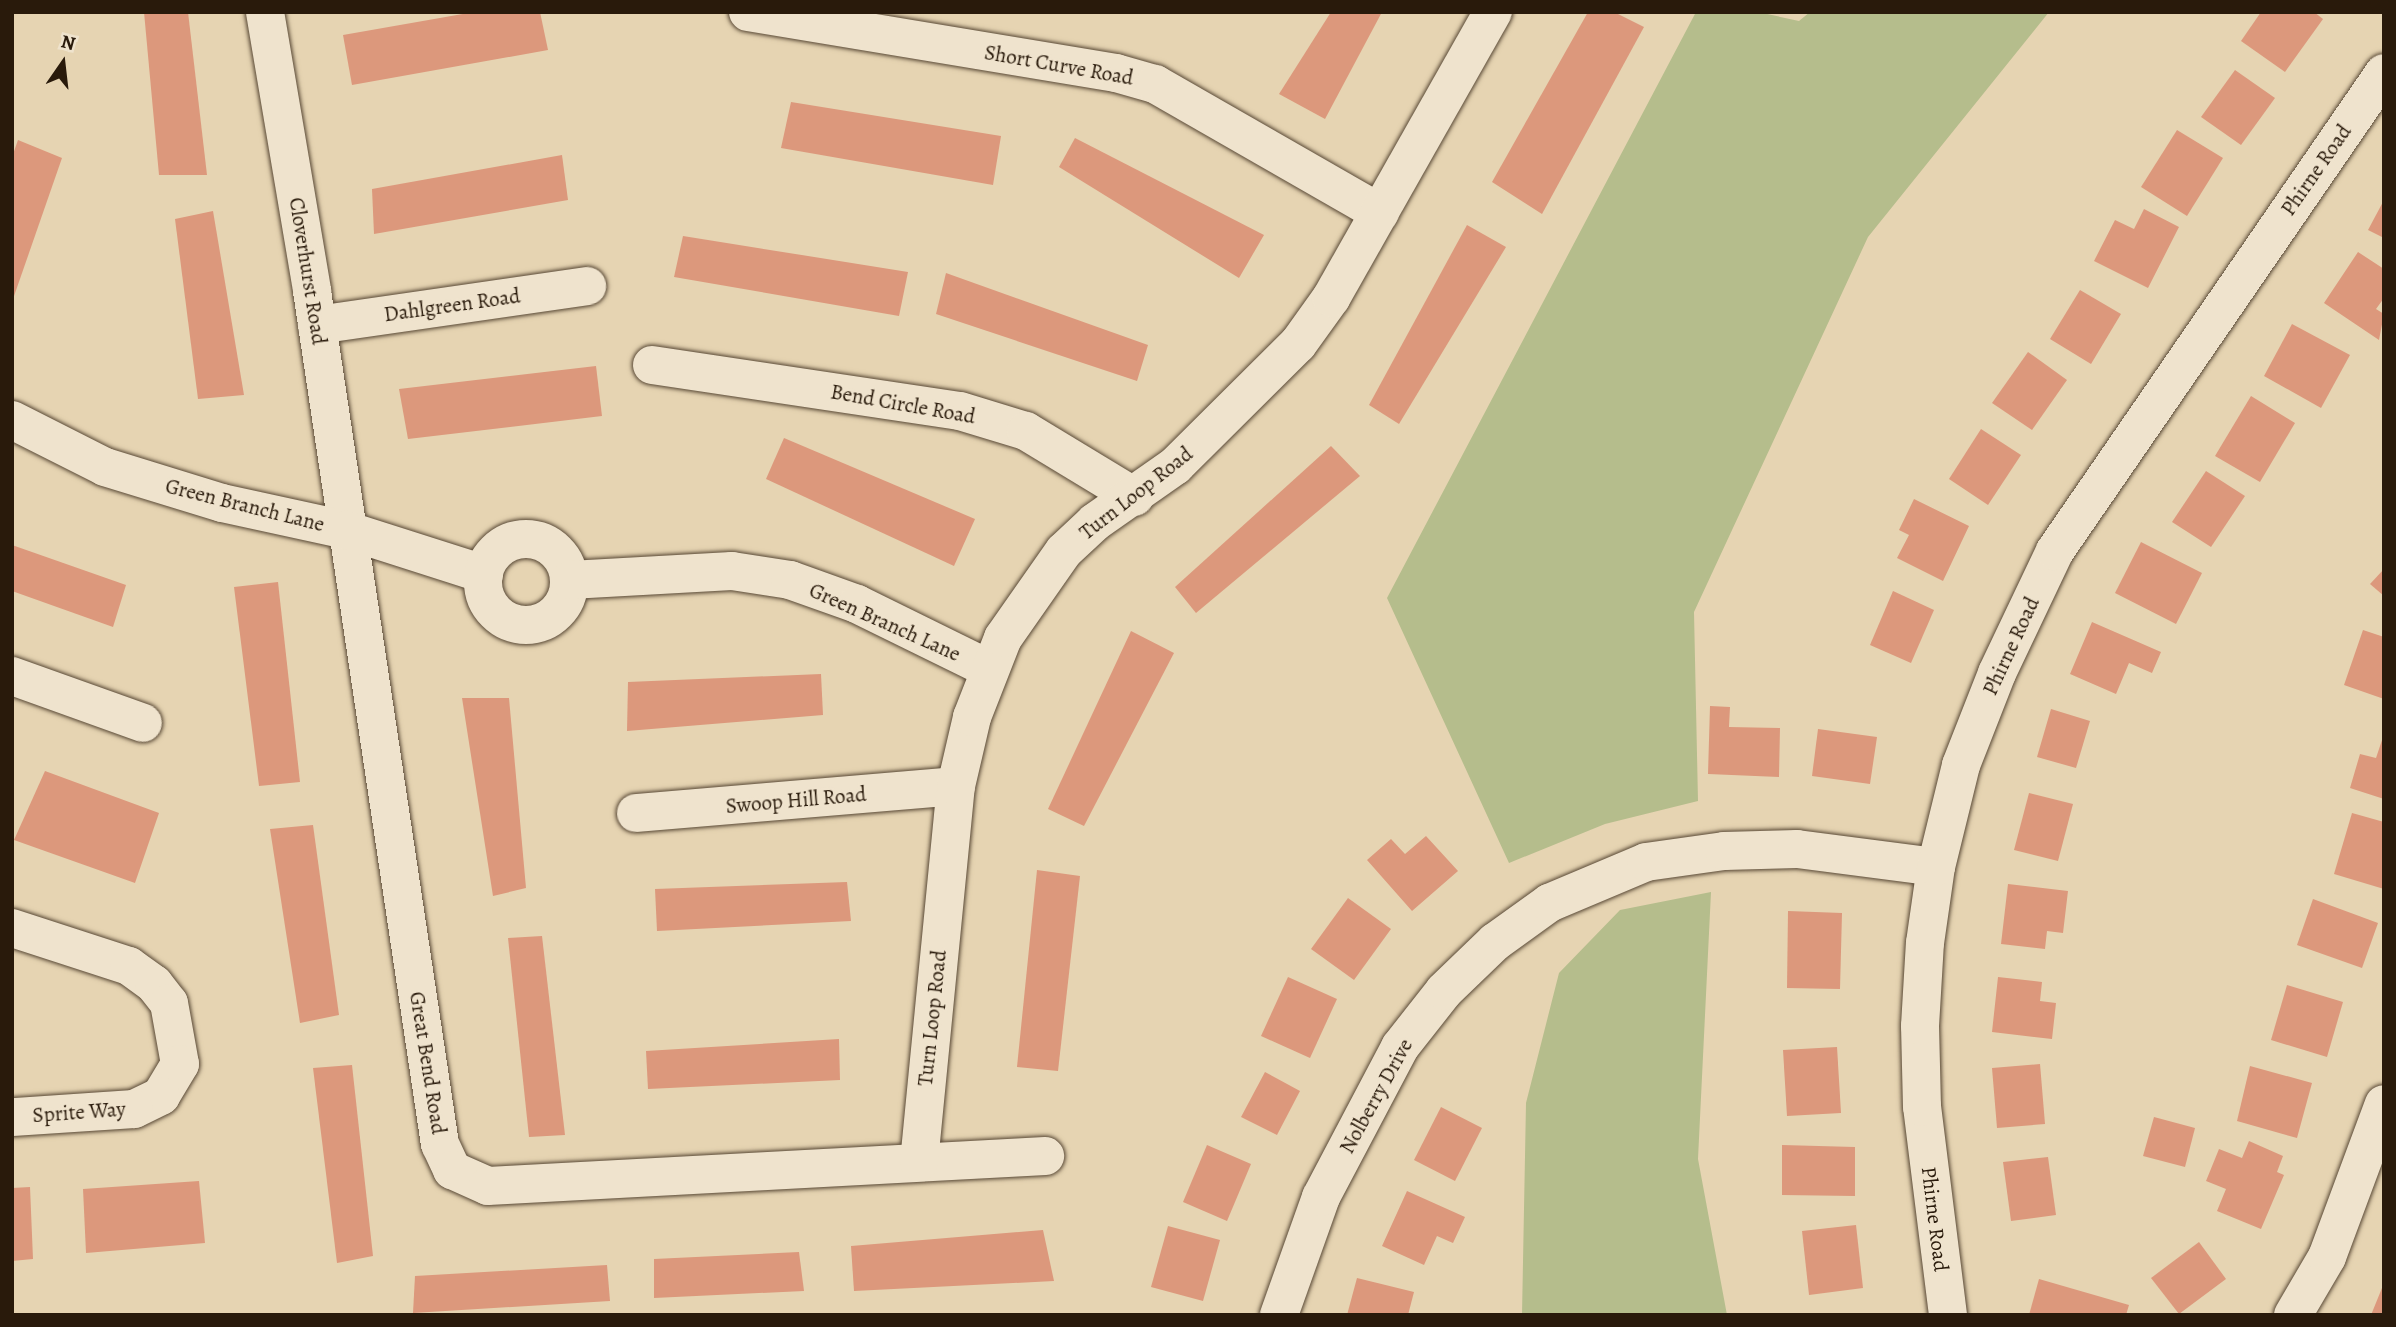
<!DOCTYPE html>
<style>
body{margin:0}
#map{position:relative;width:2396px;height:1327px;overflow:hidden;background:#e6d4b2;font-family:Alegreya,serif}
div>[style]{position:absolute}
.green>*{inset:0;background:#b5bd8c}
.building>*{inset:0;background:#dc987c}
.roads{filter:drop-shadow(0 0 2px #584835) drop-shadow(0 0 2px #584835)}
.minor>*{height:38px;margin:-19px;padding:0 19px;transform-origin:19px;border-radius:19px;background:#efe3cd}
.minor>.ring{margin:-19px;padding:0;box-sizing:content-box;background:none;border:38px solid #efe3cd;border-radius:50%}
span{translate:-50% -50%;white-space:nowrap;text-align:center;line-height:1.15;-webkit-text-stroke:5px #efe3cd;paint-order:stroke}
.street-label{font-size:21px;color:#291a0b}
.frame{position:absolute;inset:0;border:14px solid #291a0b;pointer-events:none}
.north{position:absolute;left:28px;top:28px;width:70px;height:70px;-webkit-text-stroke:5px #efe3cd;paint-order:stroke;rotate:14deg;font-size:19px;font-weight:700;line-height:28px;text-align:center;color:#291a0b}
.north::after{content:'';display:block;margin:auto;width:24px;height:32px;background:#291a0b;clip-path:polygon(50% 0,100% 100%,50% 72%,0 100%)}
</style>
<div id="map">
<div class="green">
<div style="clip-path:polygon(1696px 12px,1758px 12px,1799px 21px,1810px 12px,2049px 12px,1868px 237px,1694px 612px,1698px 801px,1605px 824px,1509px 863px,1387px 598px)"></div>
<div style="clip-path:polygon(1711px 892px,1698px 1159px,1727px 1315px,1522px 1315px,1526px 1103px,1559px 973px,1620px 910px)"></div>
</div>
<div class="building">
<div style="clip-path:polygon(144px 12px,188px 12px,207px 175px,159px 175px)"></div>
<div style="clip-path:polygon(474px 12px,540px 12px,548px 50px,352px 85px,343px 35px)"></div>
<div style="clip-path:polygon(1331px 12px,1382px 12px,1325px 119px,1279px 94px)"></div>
<div style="clip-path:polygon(1588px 12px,1614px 12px,1644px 27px,1542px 214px,1492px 182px)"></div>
<div style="clip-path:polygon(2261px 12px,2314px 12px,2323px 19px,2285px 72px,2241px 41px)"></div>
<div style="clip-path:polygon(2235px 70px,2275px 98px,2241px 145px,2201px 117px)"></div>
<div style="clip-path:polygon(791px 102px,1001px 136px,993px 185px,781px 148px)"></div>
<div style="clip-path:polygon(2177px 130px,2223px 158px,2187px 216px,2141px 187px)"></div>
<div style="clip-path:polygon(1075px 138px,1264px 235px,1239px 278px,1059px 167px)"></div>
<div style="clip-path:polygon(18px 140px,62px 158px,13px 299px,12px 157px)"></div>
<div style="clip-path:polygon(562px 155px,568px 200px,374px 234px,372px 189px)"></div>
<div style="clip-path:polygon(2384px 200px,2384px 238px,2368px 230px)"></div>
<div style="clip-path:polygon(2144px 209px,2179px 227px,2148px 288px,2094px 261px,2115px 220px,2134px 229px)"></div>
<div style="clip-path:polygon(213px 211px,244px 395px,198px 399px,175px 219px)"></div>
<div style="clip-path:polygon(1467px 225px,1506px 247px,1399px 424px,1369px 405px)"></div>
<div style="clip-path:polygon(683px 236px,908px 272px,899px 316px,674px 277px)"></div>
<div style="clip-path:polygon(2358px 252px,2384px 269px,2384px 298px,2376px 309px,2384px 314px,2379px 340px,2324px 303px)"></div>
<div style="clip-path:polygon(946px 273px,1148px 345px,1137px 381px,936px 314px)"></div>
<div style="clip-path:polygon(2080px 290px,2121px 314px,2091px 364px,2050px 339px)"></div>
<div style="clip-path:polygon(2292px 324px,2350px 355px,2321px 408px,2264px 376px)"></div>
<div style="clip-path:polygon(2028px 352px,2067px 380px,2032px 430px,1992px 403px)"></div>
<div style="clip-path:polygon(596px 366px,602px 416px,408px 439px,399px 389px)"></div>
<div style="clip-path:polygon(2251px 396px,2295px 423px,2260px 482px,2215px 456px)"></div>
<div style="clip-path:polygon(1981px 429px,2021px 455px,1988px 505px,1949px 479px)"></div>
<div style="clip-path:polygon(784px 438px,975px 519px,954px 566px,766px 479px)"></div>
<div style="clip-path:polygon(1331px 446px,1360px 476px,1196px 613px,1175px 587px)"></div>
<div style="clip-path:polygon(2206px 471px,2245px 496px,2211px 547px,2172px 522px)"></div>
<div style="clip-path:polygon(1914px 499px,1969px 526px,1943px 581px,1897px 558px,1909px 535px,1899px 530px)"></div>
<div style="clip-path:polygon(2141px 542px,2202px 573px,2176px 624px,2115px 593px)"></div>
<div style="clip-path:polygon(12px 545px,126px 585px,113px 627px,12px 591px)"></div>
<div style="clip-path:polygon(2384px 569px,2384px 596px,2370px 584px)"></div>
<div style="clip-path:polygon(278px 582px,300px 782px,259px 786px,234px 587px)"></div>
<div style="clip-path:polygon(1893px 591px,1934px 610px,1911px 663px,1870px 645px)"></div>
<div style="clip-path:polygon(2092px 622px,2161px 652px,2152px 673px,2129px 663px,2116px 694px,2070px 674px)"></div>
<div style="clip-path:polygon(2363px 630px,2384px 637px,2384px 699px,2344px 685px)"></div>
<div style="clip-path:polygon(1131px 631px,1174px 653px,1084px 826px,1048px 809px)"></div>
<div style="clip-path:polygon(821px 674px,823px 715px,627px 731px,628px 682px)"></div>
<div style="clip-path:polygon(462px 698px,509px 698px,526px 888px,493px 896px)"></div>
<div style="clip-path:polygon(1710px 706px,1730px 707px,1729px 727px,1780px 728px,1779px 777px,1708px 774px)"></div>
<div style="clip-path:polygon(2051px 709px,2090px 721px,2076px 768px,2037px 757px)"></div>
<div style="clip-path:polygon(1818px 729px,1877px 737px,1870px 784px,1812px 776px)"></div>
<div style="clip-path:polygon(2384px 734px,2384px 799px,2350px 788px,2360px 754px,2376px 758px)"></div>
<div style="clip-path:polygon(45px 771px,159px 813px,135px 883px,14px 840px)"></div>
<div style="clip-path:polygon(2029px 793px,2073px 804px,2058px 861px,2014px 850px)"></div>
<div style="clip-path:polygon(2352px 813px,2384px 822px,2384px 889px,2334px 874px)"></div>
<div style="clip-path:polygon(313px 825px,339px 1015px,300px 1023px,270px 829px)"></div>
<div style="clip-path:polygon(1426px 836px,1458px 871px,1412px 911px,1367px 860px,1391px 839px,1405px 854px)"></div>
<div style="clip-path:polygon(1037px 870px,1080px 876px,1058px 1071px,1017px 1067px)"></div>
<div style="clip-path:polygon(847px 882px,851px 921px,657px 931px,655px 889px)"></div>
<div style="clip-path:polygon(2008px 884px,2068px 891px,2063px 933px,2047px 931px,2045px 949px,2001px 944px)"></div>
<div style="clip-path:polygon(1348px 898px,1391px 929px,1354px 980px,1311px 949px)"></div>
<div style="clip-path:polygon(2313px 899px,2378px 923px,2362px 968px,2297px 945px)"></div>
<div style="clip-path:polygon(1788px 911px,1842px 913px,1840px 989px,1787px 988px)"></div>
<div style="clip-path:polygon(542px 936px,565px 1135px,529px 1137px,508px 938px)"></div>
<div style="clip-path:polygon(1288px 977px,1337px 999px,1310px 1058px,1261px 1036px)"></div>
<div style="clip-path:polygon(1998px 977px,2042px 982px,2040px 1001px,2056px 1003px,2052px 1039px,1992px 1032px)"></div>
<div style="clip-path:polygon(2287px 985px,2343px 1002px,2327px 1057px,2271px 1040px)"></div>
<div style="clip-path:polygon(839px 1039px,840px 1080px,648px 1089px,646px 1051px)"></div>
<div style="clip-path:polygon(1837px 1047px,1841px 1113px,1787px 1116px,1783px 1050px)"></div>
<div style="clip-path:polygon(2040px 1064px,2045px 1124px,1997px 1128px,1992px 1068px)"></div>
<div style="clip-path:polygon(352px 1065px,373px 1256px,337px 1263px,313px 1068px)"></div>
<div style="clip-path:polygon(2250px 1066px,2312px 1083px,2297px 1138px,2237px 1121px)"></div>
<div style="clip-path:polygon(1265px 1072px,1300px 1091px,1277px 1135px,1241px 1117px)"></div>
<div style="clip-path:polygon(1441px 1107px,1482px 1128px,1455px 1181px,1414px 1160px)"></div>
<div style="clip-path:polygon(2154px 1117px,2195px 1128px,2185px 1167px,2143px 1156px)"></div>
<div style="clip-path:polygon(2249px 1141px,2283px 1156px,2277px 1172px,2284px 1175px,2261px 1229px,2217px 1211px,2226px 1189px,2206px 1181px,2219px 1149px,2242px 1158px)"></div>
<div style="clip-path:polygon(1207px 1145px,1251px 1164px,1227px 1221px,1183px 1202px)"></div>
<div style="clip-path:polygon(1782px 1145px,1855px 1147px,1855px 1196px,1782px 1195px)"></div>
<div style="clip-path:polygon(2048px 1157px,2056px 1215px,2011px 1221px,2003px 1162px)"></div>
<div style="clip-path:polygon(199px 1181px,205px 1243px,86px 1253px,83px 1189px)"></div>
<div style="clip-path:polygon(30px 1187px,33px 1259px,12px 1261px,12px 1188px)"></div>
<div style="clip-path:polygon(1407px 1191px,1465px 1217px,1453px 1243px,1437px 1236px,1424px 1265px,1382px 1246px)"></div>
<div style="clip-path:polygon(1856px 1225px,1863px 1288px,1809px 1295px,1802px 1231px)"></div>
<div style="clip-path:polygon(1168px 1226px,1220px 1240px,1203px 1301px,1151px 1287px)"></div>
<div style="clip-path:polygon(1043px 1230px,1054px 1281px,854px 1291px,851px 1246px)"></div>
<div style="clip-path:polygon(2199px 1242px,2226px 1279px,2179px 1314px,2151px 1278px)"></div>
<div style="clip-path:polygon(799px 1252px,804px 1291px,654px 1298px,654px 1259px)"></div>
<div style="clip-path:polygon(607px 1265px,610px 1301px,413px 1313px,415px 1276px)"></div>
<div style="clip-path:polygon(1357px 1278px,1414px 1292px,1408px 1315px,1347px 1315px)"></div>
<div style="clip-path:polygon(2039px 1279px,2129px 1305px,2126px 1315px,2029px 1315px)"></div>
<div style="clip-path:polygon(2384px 1283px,2384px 1315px,2371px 1315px)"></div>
</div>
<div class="roads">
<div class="minor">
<div style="left:265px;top:12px;width:283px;rotate:80.4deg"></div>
<div style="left:312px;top:291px;width:863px;rotate:81.47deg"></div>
<div style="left:440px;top:1144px;width:29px;rotate:65deg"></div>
<div style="left:452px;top:1170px;width:39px;rotate:24deg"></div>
<div style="left:488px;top:1186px;width:558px;rotate:-3.08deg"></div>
<div style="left:748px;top:12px;width:373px;rotate:9.4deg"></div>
<div style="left:1116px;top:73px;width:41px;rotate:15.8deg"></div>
<div style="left:1155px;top:84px;width:259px;rotate:29.8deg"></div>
<div style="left:317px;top:325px;width:273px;rotate:-8.2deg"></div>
<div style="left:652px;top:365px;width:311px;rotate:8.5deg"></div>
<div style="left:960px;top:411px;width:69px;rotate:16.9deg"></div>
<div style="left:1026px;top:431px;width:127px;rotate:31.2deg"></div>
<div style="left:12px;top:420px;width:104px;rotate:26.8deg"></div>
<div style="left:105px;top:467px;width:122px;rotate:17.1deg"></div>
<div style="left:222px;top:503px;width:127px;rotate:12.3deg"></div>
<div style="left:346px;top:530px;width:145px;rotate:17.7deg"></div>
<div class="ring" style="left:483px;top:539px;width:48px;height:48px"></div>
<div style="left:570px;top:580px;width:162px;rotate:-3.2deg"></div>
<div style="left:732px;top:571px;width:59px;rotate:8.8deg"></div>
<div style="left:790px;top:580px;width:71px;rotate:19.7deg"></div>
<div style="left:857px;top:604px;width:147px;rotate:26.2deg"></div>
<div style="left:12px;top:676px;width:139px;rotate:19.7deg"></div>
<div style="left:636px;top:813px;width:321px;rotate:-4.8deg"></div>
<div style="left:12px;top:928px;width:123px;rotate:18deg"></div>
<div style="left:129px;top:966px;width:31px;rotate:36deg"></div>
<div style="left:154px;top:984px;width:24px;rotate:52deg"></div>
<div style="left:169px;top:1003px;width:62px;rotate:79.8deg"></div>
<div style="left:180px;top:1064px;width:37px;rotate:121deg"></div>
<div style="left:161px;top:1096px;width:30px;rotate:154deg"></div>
<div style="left:134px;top:1109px;width:122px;rotate:176.2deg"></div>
<div style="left:919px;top:1162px;width:378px;rotate:-84.4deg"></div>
<div style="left:956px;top:786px;width:71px;rotate:-76.9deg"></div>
<div style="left:972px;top:717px;width:85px;rotate:-68.6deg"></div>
<div style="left:1003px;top:638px;width:106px;rotate:-55deg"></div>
<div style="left:1064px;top:551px;width:42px;rotate:-43.1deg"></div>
<div style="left:1095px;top:522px;width:98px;rotate:-35deg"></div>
<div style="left:1175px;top:466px;width:173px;rotate:-44.8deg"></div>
<div style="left:1298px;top:344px;width:57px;rotate:-54.3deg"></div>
<div style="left:1331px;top:298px;width:329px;rotate:-60.5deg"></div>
<div style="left:1279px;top:1315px;width:125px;rotate:-70.4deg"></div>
<div style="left:1321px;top:1197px;width:170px;rotate:-62.2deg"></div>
<div style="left:1400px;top:1047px;width:71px;rotate:-51.8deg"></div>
<div style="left:1444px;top:991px;width:71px;rotate:-43.9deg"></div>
<div style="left:1495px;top:942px;width:67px;rotate:-35.8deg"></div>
<div style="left:1549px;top:903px;width:105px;rotate:-22.9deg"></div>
<div style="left:1646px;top:862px;width:79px;rotate:-8deg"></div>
<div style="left:1724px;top:851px;width:73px;rotate:-1.6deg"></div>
<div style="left:1797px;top:849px;width:140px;rotate:7.4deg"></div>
<div style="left:1948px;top:1315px;width:210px;rotate:-97.1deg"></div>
<div style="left:1922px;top:1107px;width:81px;rotate:-91.4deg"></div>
<div style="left:1920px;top:1026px;width:83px;rotate:-86.6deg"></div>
<div style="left:1925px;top:943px;width:77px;rotate:-81.8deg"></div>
<div style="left:1936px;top:867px;width:105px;rotate:-76.2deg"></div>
<div style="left:1961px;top:765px;width:99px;rotate:-68.6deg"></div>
<div style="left:1997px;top:673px;width:135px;rotate:-64.6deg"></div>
<div style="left:2055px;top:551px;width:580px;rotate:-55.46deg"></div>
<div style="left:2293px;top:1315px;width:67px;rotate:-59.6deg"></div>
<div style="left:2327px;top:1257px;width:163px;rotate:-69.6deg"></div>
</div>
</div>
<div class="street-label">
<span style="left:1059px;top:65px;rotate:10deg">Short Curve Road</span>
<span style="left:2316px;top:170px;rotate:-55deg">Phirne Road</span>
<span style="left:308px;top:271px;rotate:81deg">Cloverhurst Road</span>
<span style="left:452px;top:305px;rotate:-8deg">Dahlgreen Road</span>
<span style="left:903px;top:404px;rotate:10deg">Bend Circle Road</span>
<span style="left:1136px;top:493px;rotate:-38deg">Turn Loop Road</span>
<span style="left:245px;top:505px;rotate:14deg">Green Branch Lane</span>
<span style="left:885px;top:622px;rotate:24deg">Green Branch Lane</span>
<span style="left:2011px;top:646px;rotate:-65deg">Phirne Road</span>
<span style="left:796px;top:800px;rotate:-5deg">Swoop Hill Road</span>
<span style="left:932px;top:1018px;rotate:-84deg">Turn Loop Road</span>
<span style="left:428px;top:1063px;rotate:81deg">Great Bend Road</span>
<span style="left:1376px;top:1096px;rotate:-61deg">Nolberry Drive</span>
<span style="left:79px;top:1112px;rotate:-4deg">Sprite Way</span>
<span style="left:1935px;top:1219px;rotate:83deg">Phirne Road</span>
</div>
<div class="frame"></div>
<div class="north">N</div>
</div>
